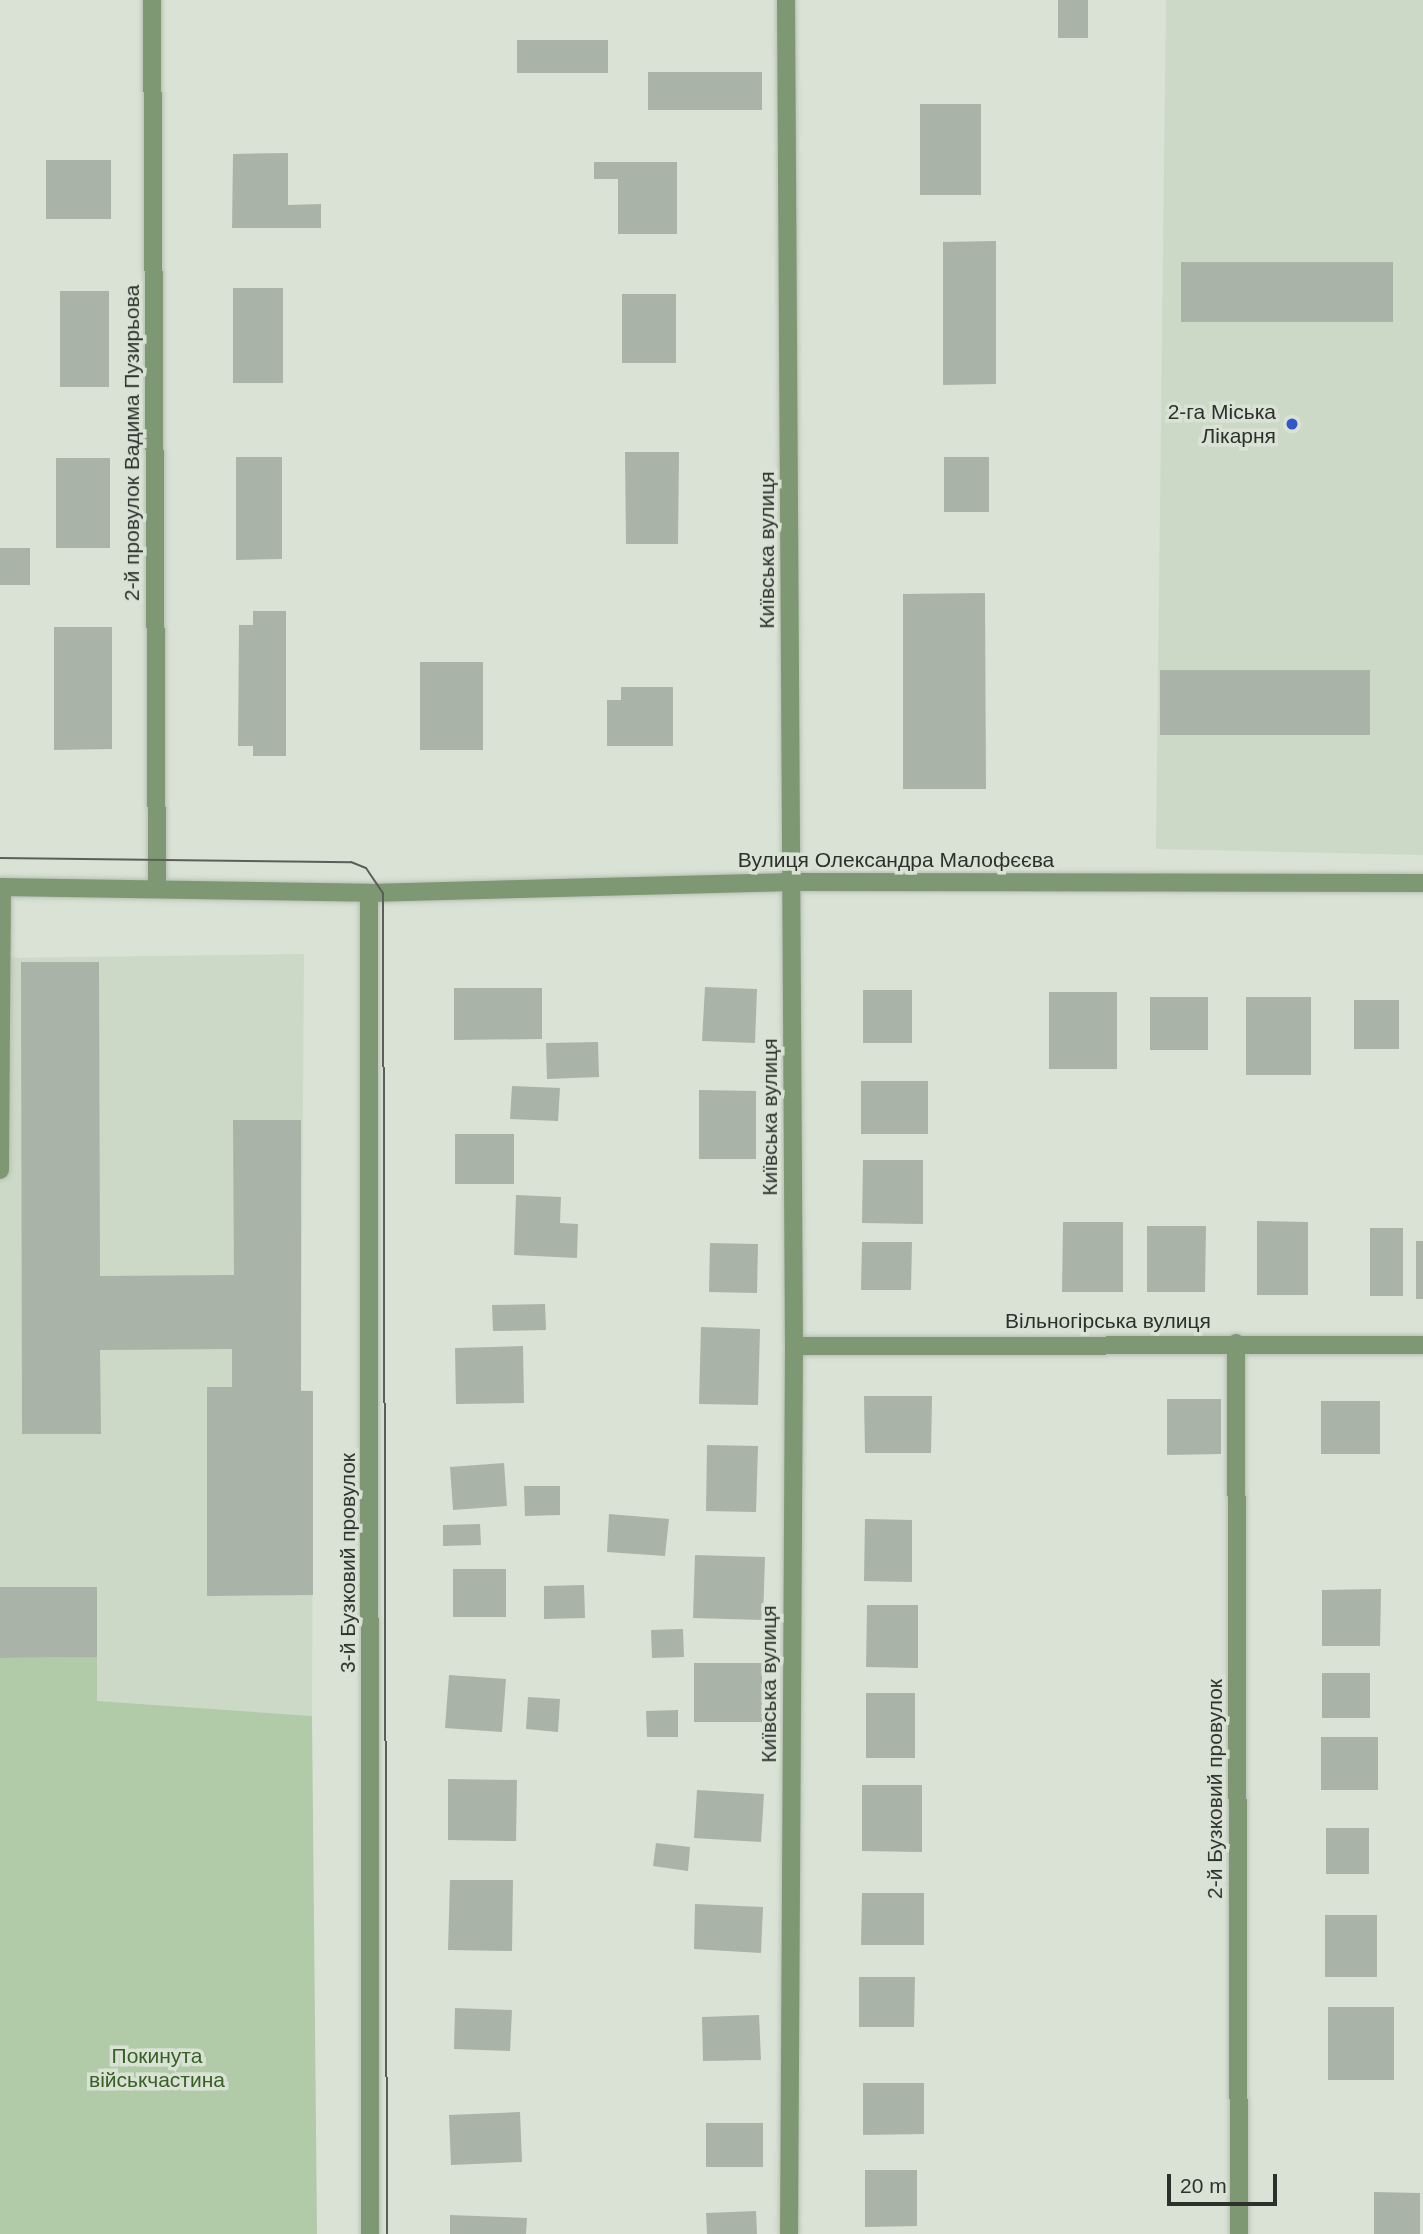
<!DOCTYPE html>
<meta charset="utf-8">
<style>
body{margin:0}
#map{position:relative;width:1423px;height:2234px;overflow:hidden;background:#d9e2d5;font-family:Arial,sans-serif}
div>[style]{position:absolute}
.built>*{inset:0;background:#cbd9c6}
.green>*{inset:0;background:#b1caa8}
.building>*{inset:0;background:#aab3a7}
.roads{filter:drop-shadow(0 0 2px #b7bfb3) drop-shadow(0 0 2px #b7bfb3)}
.minor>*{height:18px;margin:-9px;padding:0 9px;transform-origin:9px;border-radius:9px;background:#7e9874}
.tram>*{height:2px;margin:-1px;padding:0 1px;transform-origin:1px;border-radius:1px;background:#5a6059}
.dots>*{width:19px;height:19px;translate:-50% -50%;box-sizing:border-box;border:4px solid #d9e2d5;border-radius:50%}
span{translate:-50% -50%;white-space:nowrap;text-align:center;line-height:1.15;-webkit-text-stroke:7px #d9e2d5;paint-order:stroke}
.poi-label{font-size:21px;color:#2d312c}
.right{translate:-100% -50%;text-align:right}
.street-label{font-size:21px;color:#2d312c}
.park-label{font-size:21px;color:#376125}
.scale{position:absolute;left:1167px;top:2174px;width:110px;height:32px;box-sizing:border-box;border:4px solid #2d312c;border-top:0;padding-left:9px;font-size:21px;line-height:24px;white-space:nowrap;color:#2d312c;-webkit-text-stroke:5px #d9e2d5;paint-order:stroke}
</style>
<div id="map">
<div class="built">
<div style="clip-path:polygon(1166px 0,1423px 0,1423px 855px,1156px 849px)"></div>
<div style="clip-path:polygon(304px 954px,301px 1390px,313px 1391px,312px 1716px,96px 1701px,0 1658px,0 958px)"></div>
</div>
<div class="green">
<div style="clip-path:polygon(97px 1657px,97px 1701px,312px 1716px,317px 2234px,0 2234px,0 1658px)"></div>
</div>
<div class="building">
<div style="clip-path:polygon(1058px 0,1088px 0,1088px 38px,1058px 38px)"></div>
<div style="clip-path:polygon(517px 40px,608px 40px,608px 73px,517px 73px)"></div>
<div style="clip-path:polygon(648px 72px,762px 72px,762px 110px,648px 110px)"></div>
<div style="clip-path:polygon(920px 104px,981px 104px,981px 195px,920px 195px)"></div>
<div style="clip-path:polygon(288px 153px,288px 205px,321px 204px,321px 228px,232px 228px,233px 154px)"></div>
<div style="clip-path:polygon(46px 160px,111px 160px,111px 219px,46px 219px)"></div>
<div style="clip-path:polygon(594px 162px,677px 162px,677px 234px,618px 234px,618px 179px,594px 179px)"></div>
<div style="clip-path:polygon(996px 241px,996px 384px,943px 385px,943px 242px)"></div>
<div style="clip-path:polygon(1181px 262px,1393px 262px,1393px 322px,1181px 322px)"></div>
<div style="clip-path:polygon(233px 288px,283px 288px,283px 383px,233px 383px)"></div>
<div style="clip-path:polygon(60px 291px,109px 291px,109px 387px,60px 387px)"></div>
<div style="clip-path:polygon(622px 294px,676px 294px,676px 363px,622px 363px)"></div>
<div style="clip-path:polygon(625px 452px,679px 452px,678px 544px,626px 544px)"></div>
<div style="clip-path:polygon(236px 457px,282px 457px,282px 559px,236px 560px)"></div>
<div style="clip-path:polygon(944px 457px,989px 457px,989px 512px,944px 512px)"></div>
<div style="clip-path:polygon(56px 458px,110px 458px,110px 548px,56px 548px)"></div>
<div style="clip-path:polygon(0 548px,30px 548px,30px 585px,0 585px)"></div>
<div style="clip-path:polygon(985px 593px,986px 789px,903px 789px,903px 594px)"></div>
<div style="clip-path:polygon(253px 611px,286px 611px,286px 756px,253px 756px,253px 746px,238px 746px,239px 625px,253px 625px)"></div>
<div style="clip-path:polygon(54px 627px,112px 627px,112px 749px,54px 750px)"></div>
<div style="clip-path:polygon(420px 662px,483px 662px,483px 750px,420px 750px)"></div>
<div style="clip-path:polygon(1160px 670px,1370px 670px,1370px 735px,1160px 735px)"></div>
<div style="clip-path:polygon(621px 687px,673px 687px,673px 746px,607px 746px,607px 700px,621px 700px)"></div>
<div style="clip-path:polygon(21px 962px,99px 962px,100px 1276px,234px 1275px,233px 1120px,301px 1120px,301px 1391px,313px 1391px,313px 1595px,207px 1596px,207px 1387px,232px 1387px,232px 1349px,100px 1350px,101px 1434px,22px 1434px)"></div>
<div style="clip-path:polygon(705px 987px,757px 989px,755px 1043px,702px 1041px)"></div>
<div style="clip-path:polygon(454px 988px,542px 988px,542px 1039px,454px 1040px)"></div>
<div style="clip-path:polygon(863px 990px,912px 990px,912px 1043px,863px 1043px)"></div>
<div style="clip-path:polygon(1049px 992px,1117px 992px,1117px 1069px,1049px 1069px)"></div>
<div style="clip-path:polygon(1150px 997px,1208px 997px,1208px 1050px,1150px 1050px)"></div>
<div style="clip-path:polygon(1246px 997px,1311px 997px,1311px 1075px,1246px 1075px)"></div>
<div style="clip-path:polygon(1354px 1000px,1399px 1000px,1399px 1049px,1354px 1049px)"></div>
<div style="clip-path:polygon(598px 1042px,599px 1077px,547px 1079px,546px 1043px)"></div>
<div style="clip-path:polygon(861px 1081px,928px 1081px,928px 1134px,861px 1134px)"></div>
<div style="clip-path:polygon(512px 1086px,560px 1088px,558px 1121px,510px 1119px)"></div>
<div style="clip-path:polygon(699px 1090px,756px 1091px,756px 1159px,699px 1159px)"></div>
<div style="clip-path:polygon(455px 1134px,514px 1134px,514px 1184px,455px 1184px)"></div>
<div style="clip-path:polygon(863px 1160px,923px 1160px,923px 1224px,862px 1223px)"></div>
<div style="clip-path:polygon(516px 1195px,561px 1197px,560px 1223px,578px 1224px,577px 1258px,514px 1255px)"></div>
<div style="clip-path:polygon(1257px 1221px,1308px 1222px,1308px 1295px,1257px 1295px)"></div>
<div style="clip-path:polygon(1063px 1222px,1123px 1222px,1123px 1292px,1062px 1292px)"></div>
<div style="clip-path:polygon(1147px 1226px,1206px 1226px,1205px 1292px,1147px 1292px)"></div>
<div style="clip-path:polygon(1370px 1228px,1403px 1228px,1403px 1296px,1370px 1296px)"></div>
<div style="clip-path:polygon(1416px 1241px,1423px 1241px,1423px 1299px,1416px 1299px)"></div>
<div style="clip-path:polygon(862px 1242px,912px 1242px,911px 1290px,861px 1290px)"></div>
<div style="clip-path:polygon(710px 1243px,758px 1244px,757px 1293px,709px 1292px)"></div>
<div style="clip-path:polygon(545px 1304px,546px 1330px,493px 1331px,492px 1305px)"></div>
<div style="clip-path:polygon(701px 1327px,760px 1329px,758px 1405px,699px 1404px)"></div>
<div style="clip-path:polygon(523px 1346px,524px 1403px,456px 1404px,455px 1348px)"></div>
<div style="clip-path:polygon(864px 1396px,932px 1396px,931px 1453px,865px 1453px)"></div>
<div style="clip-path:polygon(1167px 1399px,1221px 1399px,1221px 1454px,1167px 1455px)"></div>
<div style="clip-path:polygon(1321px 1401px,1380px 1401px,1380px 1454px,1321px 1454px)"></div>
<div style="clip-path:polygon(707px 1445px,758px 1446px,756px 1512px,706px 1511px)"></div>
<div style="clip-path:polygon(504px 1463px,507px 1506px,453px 1510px,450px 1467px)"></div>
<div style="clip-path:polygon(524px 1486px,560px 1486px,560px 1515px,525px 1516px)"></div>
<div style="clip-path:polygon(609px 1514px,669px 1519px,665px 1556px,607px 1552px)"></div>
<div style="clip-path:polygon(865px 1519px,912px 1520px,912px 1582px,864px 1581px)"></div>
<div style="clip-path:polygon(480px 1524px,481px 1545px,443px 1546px,443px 1525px)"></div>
<div style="clip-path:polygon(695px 1555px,765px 1557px,763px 1620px,693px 1618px)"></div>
<div style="clip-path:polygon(453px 1569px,506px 1569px,506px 1617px,453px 1617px)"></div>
<div style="clip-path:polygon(584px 1585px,585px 1618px,544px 1619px,544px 1586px)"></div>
<div style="clip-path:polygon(0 1587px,97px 1587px,97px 1657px,0 1658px)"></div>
<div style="clip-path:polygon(1381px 1589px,1380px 1646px,1322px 1646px,1322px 1590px)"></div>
<div style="clip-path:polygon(867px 1605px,918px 1605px,918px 1668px,866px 1667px)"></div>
<div style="clip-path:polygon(683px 1629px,684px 1657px,652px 1658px,651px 1630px)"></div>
<div style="clip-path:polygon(694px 1663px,762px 1663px,762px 1722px,694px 1722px)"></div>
<div style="clip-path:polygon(1322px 1673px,1370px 1673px,1370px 1718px,1322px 1718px)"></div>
<div style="clip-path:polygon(449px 1675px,506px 1679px,502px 1732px,445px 1728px)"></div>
<div style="clip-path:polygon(866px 1693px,915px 1693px,915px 1758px,866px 1758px)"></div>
<div style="clip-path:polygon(528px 1697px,560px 1699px,558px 1732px,526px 1729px)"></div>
<div style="clip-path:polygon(678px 1710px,678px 1737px,647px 1737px,646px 1711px)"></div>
<div style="clip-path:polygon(1321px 1737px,1378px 1737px,1378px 1790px,1321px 1790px)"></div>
<div style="clip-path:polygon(448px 1779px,517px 1780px,516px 1841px,448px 1840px)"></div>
<div style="clip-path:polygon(862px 1785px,922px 1785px,922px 1852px,862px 1851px)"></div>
<div style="clip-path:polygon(697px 1790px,764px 1794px,761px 1842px,694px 1838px)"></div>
<div style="clip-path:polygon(1326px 1828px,1369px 1828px,1369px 1874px,1326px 1874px)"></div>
<div style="clip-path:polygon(656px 1843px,690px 1847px,688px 1871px,653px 1866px)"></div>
<div style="clip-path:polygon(450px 1880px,513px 1880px,512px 1951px,448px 1950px)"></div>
<div style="clip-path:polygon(862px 1893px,924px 1893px,924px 1945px,861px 1945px)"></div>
<div style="clip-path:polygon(695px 1904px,763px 1907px,761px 1953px,694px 1949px)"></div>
<div style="clip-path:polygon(1325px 1915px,1377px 1915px,1377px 1977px,1325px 1977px)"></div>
<div style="clip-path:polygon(859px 1977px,915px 1977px,914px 2027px,859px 2027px)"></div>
<div style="clip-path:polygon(1328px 2007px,1394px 2007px,1394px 2080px,1328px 2080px)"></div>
<div style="clip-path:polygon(455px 2008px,512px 2010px,510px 2051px,454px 2049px)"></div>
<div style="clip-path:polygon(759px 2015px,761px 2060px,703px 2061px,702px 2017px)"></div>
<div style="clip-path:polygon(863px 2083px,924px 2083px,924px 2134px,863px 2135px)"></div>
<div style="clip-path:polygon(520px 2112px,522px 2162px,451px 2165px,449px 2115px)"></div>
<div style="clip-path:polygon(706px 2123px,763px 2123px,763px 2167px,706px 2167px)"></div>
<div style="clip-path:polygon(865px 2170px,917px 2170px,917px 2226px,865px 2227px)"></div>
<div style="clip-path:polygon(1374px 2192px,1420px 2193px,1420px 2234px,1374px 2234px)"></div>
<div style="clip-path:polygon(756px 2211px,757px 2234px,707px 2234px,706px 2213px)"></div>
<div style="clip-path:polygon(450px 2215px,527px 2218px,526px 2234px,450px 2234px)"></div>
</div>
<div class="roads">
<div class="minor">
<div style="left:152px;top:0;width:887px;rotate:89.68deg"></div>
<div style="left:786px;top:0;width:1346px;rotate:89.66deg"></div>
<div style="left:794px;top:1346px;width:888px;rotate:90.32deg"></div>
<div style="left:0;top:887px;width:369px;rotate:0.9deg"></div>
<div style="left:369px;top:893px;width:424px;rotate:-1.5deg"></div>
<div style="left:793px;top:882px;width:630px;rotate:0.09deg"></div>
<div style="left:369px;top:893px;width:1341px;rotate:89.96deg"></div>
<div style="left:0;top:1170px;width:283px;rotate:-89.6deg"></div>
<div style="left:1236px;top:1343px;width:891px;rotate:89.81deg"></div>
<div style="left:794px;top:1346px;width:629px;rotate:-0.09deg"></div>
</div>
</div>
<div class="tram">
<div style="left:0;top:858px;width:351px;rotate:0.7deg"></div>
<div style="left:351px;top:862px;width:16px;rotate:22deg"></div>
<div style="left:366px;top:868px;width:30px;rotate:56deg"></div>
<div style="left:383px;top:893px;width:1341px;rotate:89.83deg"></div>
</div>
<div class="dots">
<div style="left:1292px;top:424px;background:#3357c8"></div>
</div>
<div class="poi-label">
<span class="right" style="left:1276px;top:424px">2-га Міська<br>Лікарня</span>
</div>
<div class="street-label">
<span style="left:132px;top:443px;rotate:-90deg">2-й провулок Вадима Пузирьова</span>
<span style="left:767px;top:550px;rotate:-90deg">Київська вулиця</span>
<span style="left:896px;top:860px">Вулиця Олександра Малофєєва</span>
<span style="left:770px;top:1117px;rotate:-90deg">Київська вулиця</span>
<span style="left:1108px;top:1321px">Вільногірська вулиця</span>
<span style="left:348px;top:1563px;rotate:-90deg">3-й Бузковий провулок</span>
<span style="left:769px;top:1684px;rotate:-90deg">Київська вулиця</span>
<span style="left:1215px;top:1789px;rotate:-90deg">2-й Бузковий провулок</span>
</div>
<div class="park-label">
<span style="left:157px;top:2068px">Покинута<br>військчастина</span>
</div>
<div class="scale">20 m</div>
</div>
